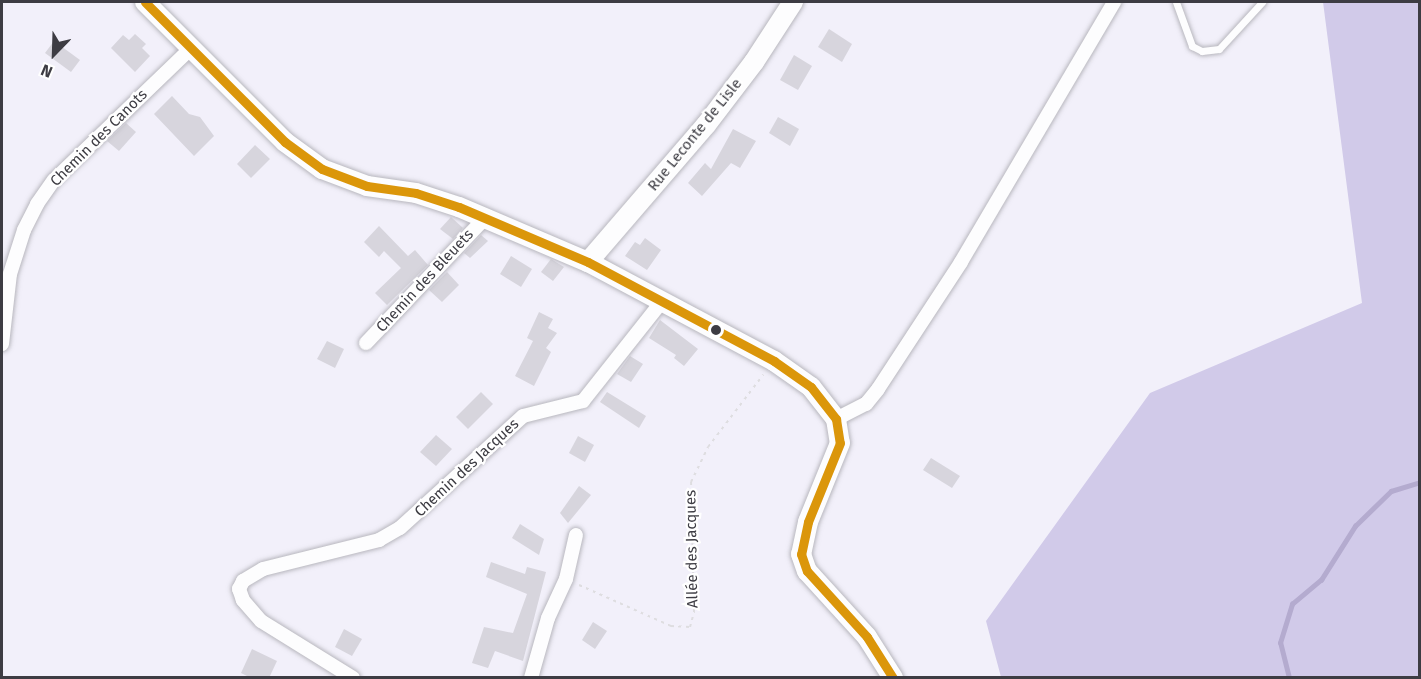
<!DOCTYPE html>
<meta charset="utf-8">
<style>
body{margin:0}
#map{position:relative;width:1421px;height:679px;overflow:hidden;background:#f2f0fa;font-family:"Fira Sans",sans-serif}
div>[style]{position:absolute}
.forest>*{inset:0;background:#d1cae9}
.stream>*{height:4.5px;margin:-2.25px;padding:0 2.25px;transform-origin:2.25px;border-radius:2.25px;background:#b4abcf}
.building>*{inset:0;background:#d7d5dd}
.path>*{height:2px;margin-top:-1px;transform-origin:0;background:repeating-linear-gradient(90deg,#dedde0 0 3px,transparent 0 7.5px)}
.roads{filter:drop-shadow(0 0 2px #b8b7be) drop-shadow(0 0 2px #b8b7be)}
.lane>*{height:7px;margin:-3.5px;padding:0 3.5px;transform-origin:3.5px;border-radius:3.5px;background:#fdfdfe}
.street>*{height:14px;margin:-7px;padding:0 7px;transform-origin:7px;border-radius:7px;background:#fdfdfe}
.secondary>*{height:20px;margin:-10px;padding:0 10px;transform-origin:10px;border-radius:10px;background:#fdfdfe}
.bus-1>*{height:9px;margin:-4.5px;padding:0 4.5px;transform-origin:4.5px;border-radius:4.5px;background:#db960a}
.dots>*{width:16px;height:16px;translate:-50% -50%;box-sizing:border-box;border:3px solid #fff;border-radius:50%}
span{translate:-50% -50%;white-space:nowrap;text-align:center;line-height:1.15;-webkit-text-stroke:4.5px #fff;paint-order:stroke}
.street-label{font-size:15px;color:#3d3c43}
.frame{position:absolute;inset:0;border:3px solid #3d3c43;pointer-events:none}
.north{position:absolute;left:24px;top:24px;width:60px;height:60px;-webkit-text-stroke:4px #fff;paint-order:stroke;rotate:203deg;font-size:16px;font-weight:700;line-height:24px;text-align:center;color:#3d3c43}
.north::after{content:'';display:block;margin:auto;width:21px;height:27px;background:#3d3c43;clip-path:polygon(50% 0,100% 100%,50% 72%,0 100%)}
</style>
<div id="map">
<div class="forest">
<div style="clip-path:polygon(1323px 2px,1419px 2px,1419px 677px,1001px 677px,986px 621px,1150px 393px,1362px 303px)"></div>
</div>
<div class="stream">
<div style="left:1289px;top:678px;width:36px;rotate:-104deg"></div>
<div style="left:1280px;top:643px;width:41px;rotate:-72.9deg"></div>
<div style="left:1292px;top:604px;width:38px;rotate:-40deg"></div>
<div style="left:1321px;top:580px;width:64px;rotate:-57.8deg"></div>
<div style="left:1355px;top:526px;width:50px;rotate:-44.2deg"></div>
<div style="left:1391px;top:491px;width:30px;rotate:-17deg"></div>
</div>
<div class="building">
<div style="clip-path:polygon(829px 29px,852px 44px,842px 62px,818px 47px)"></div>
<div style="clip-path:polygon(135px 34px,146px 44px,142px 48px,150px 56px,135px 72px,111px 48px,123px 35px,129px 40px)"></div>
<div style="clip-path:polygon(54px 41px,80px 60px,71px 72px,45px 53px)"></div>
<div style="clip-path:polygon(794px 55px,812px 66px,798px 90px,780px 80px)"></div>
<div style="clip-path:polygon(172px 96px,189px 114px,200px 117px,214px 136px,194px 156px,154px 114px)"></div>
<div style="clip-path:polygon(778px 117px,799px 129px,790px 146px,769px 133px)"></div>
<div style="clip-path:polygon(126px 123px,136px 132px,119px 151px,107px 141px)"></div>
<div style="clip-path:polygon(733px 129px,756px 141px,740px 168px,731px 163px,702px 196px,688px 183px,705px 163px,711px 169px)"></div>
<div style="clip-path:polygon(255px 145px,270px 159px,251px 178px,237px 164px)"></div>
<div style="clip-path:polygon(451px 217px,463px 228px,453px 239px,440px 229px)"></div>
<div style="clip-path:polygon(379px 226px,408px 256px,415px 250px,428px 265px,387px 305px,375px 293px,401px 268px,384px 251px,379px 257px,364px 242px)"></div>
<div style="clip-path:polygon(481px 235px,488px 241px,470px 258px,464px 253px)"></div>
<div style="clip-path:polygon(645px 238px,661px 250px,647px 270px,625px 256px,635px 242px,640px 245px)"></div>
<div style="clip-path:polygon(511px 256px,532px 269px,521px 287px,500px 274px)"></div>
<div style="clip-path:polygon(551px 259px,564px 267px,553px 281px,541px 272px)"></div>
<div style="clip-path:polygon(447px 272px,459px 285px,442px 302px,429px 290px)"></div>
<div style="clip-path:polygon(539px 312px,553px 319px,548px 328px,557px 333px,546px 348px,551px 352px,534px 386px,515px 376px,533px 341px,527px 338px)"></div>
<div style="clip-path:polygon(660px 320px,698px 349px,684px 366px,674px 358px,676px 355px,649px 338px)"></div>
<div style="clip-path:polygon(327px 341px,344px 349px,335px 368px,317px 359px)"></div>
<div style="clip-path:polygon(630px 356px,643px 364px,631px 382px,617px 374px)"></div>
<div style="clip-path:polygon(481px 392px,493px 404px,468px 429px,456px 417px)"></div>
<div style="clip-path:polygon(607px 392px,646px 416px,639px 428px,600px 402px)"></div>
<div style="clip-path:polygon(436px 435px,452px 449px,436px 466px,420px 452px)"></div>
<div style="clip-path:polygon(578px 436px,594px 445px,585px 462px,569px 453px)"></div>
<div style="clip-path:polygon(931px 458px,960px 476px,952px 488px,923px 470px)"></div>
<div style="clip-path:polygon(579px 486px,591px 495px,568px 523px,560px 513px)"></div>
<div style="clip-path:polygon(520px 524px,544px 539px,539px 555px,512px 538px)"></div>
<div style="clip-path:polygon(491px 562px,525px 574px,527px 567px,546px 572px,523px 661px,495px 651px,488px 668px,472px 663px,484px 627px,513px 633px,527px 594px,486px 577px)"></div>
<div style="clip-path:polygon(593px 622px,607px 631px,595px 649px,582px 640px)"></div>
<div style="clip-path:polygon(344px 629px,362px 639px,352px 656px,335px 647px)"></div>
<div style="clip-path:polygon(252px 649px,277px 661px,269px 678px,251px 678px,241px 673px)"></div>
</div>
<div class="path">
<div style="left:579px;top:585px;width:101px;rotate:24deg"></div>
<div style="left:671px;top:626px;width:19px;rotate:3deg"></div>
<div style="left:690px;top:627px;width:16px;rotate:-75deg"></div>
<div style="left:694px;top:612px;width:130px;rotate:-91.3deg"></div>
<div style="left:691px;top:482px;width:39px;rotate:-64deg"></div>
<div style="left:708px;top:447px;width:91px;rotate:-52.6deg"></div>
</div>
<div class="roads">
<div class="lane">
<div style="left:1176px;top:2px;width:47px;rotate:70deg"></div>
<div style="left:1192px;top:46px;width:11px;rotate:27deg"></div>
<div style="left:1202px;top:51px;width:17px;rotate:-7deg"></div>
<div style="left:1219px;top:49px;width:64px;rotate:-47.5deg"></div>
</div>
<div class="street">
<div style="left:366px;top:343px;width:171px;rotate:-46.4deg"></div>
<div style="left:2px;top:344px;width:70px;rotate:-83.5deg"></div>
<div style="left:10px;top:274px;width:46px;rotate:-72.3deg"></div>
<div style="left:24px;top:230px;width:29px;rotate:-63deg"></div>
<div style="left:37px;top:204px;width:29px;rotate:-55deg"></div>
<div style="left:54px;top:180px;width:190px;rotate:-43.9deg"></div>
<div style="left:836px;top:419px;width:34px;rotate:-27deg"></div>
<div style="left:866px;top:404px;width:19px;rotate:-51deg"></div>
<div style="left:878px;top:389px;width:152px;rotate:-56.8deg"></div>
<div style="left:961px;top:262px;width:302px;rotate:-59.5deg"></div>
<div style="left:353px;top:678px;width:108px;rotate:-148.2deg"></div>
<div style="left:261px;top:621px;width:28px;rotate:-131deg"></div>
<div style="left:243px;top:600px;width:12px;rotate:-110deg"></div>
<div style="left:239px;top:589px;width:9px;rotate:-63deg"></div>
<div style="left:243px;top:581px;width:23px;rotate:-31deg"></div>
<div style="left:263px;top:569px;width:120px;rotate:-14deg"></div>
<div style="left:379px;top:540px;width:24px;rotate:-30deg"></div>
<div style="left:400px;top:528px;width:166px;rotate:-42.3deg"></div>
<div style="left:523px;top:416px;width:62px;rotate:-14deg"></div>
<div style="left:583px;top:401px;width:129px;rotate:-51.6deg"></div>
<div style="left:531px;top:678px;width:62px;rotate:-74.2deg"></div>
<div style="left:548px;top:618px;width:43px;rotate:-65.2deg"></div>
<div style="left:566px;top:579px;width:45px;rotate:-77.2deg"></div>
</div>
<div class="secondary">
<div style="left:145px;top:2px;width:198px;rotate:45deg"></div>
<div style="left:285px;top:142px;width:46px;rotate:36.1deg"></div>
<div style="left:322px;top:169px;width:48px;rotate:20.7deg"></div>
<div style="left:367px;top:186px;width:49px;rotate:8.1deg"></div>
<div style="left:416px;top:193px;width:45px;rotate:18deg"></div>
<div style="left:459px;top:207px;width:140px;rotate:23.1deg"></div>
<div style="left:588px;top:262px;width:211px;rotate:28deg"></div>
<div style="left:774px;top:361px;width:45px;rotate:35.1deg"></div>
<div style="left:811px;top:387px;width:41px;rotate:52deg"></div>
<div style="left:836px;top:419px;width:24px;rotate:81deg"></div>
<div style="left:840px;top:443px;width:85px;rotate:112.1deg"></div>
<div style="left:808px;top:522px;width:33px;rotate:102deg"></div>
<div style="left:801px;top:554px;width:18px;rotate:71deg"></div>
<div style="left:807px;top:571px;width:89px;rotate:47.7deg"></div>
<div style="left:867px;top:637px;width:49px;rotate:57.6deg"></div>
<div style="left:588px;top:262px;width:181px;rotate:-49.3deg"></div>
<div style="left:706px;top:125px;width:79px;rotate:-52.7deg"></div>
<div style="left:754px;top:62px;width:72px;rotate:-57deg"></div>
</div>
</div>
<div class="bus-1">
<div style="left:145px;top:2px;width:198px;rotate:45deg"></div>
<div style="left:285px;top:142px;width:46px;rotate:36.1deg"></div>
<div style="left:322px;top:169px;width:48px;rotate:20.7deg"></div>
<div style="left:367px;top:186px;width:49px;rotate:8.1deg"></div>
<div style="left:416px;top:193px;width:45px;rotate:18deg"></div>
<div style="left:459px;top:207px;width:140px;rotate:23.1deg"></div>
<div style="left:588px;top:262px;width:211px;rotate:28deg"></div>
<div style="left:774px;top:361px;width:45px;rotate:35.1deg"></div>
<div style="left:811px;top:387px;width:41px;rotate:52deg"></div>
<div style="left:836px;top:419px;width:24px;rotate:81deg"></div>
<div style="left:840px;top:443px;width:85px;rotate:112.1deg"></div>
<div style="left:808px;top:522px;width:33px;rotate:102deg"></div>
<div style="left:801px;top:554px;width:18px;rotate:71deg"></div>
<div style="left:807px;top:571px;width:89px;rotate:47.7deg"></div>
<div style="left:867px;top:637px;width:49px;rotate:57.6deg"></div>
</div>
<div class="dots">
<div style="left:716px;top:330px;background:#3d3c43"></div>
</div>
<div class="street-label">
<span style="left:695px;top:135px;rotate:-51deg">Rue Leconte de Lisle</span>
<span style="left:99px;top:138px;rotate:-45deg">Chemin des Canots</span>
<span style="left:425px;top:281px;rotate:-47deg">Chemin des Bleuets</span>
<span style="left:467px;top:468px;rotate:-43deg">Chemin des Jacques</span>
<span style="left:692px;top:549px;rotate:-91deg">Allée des Jacques</span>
</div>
<div class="frame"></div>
<div class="north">N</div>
</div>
